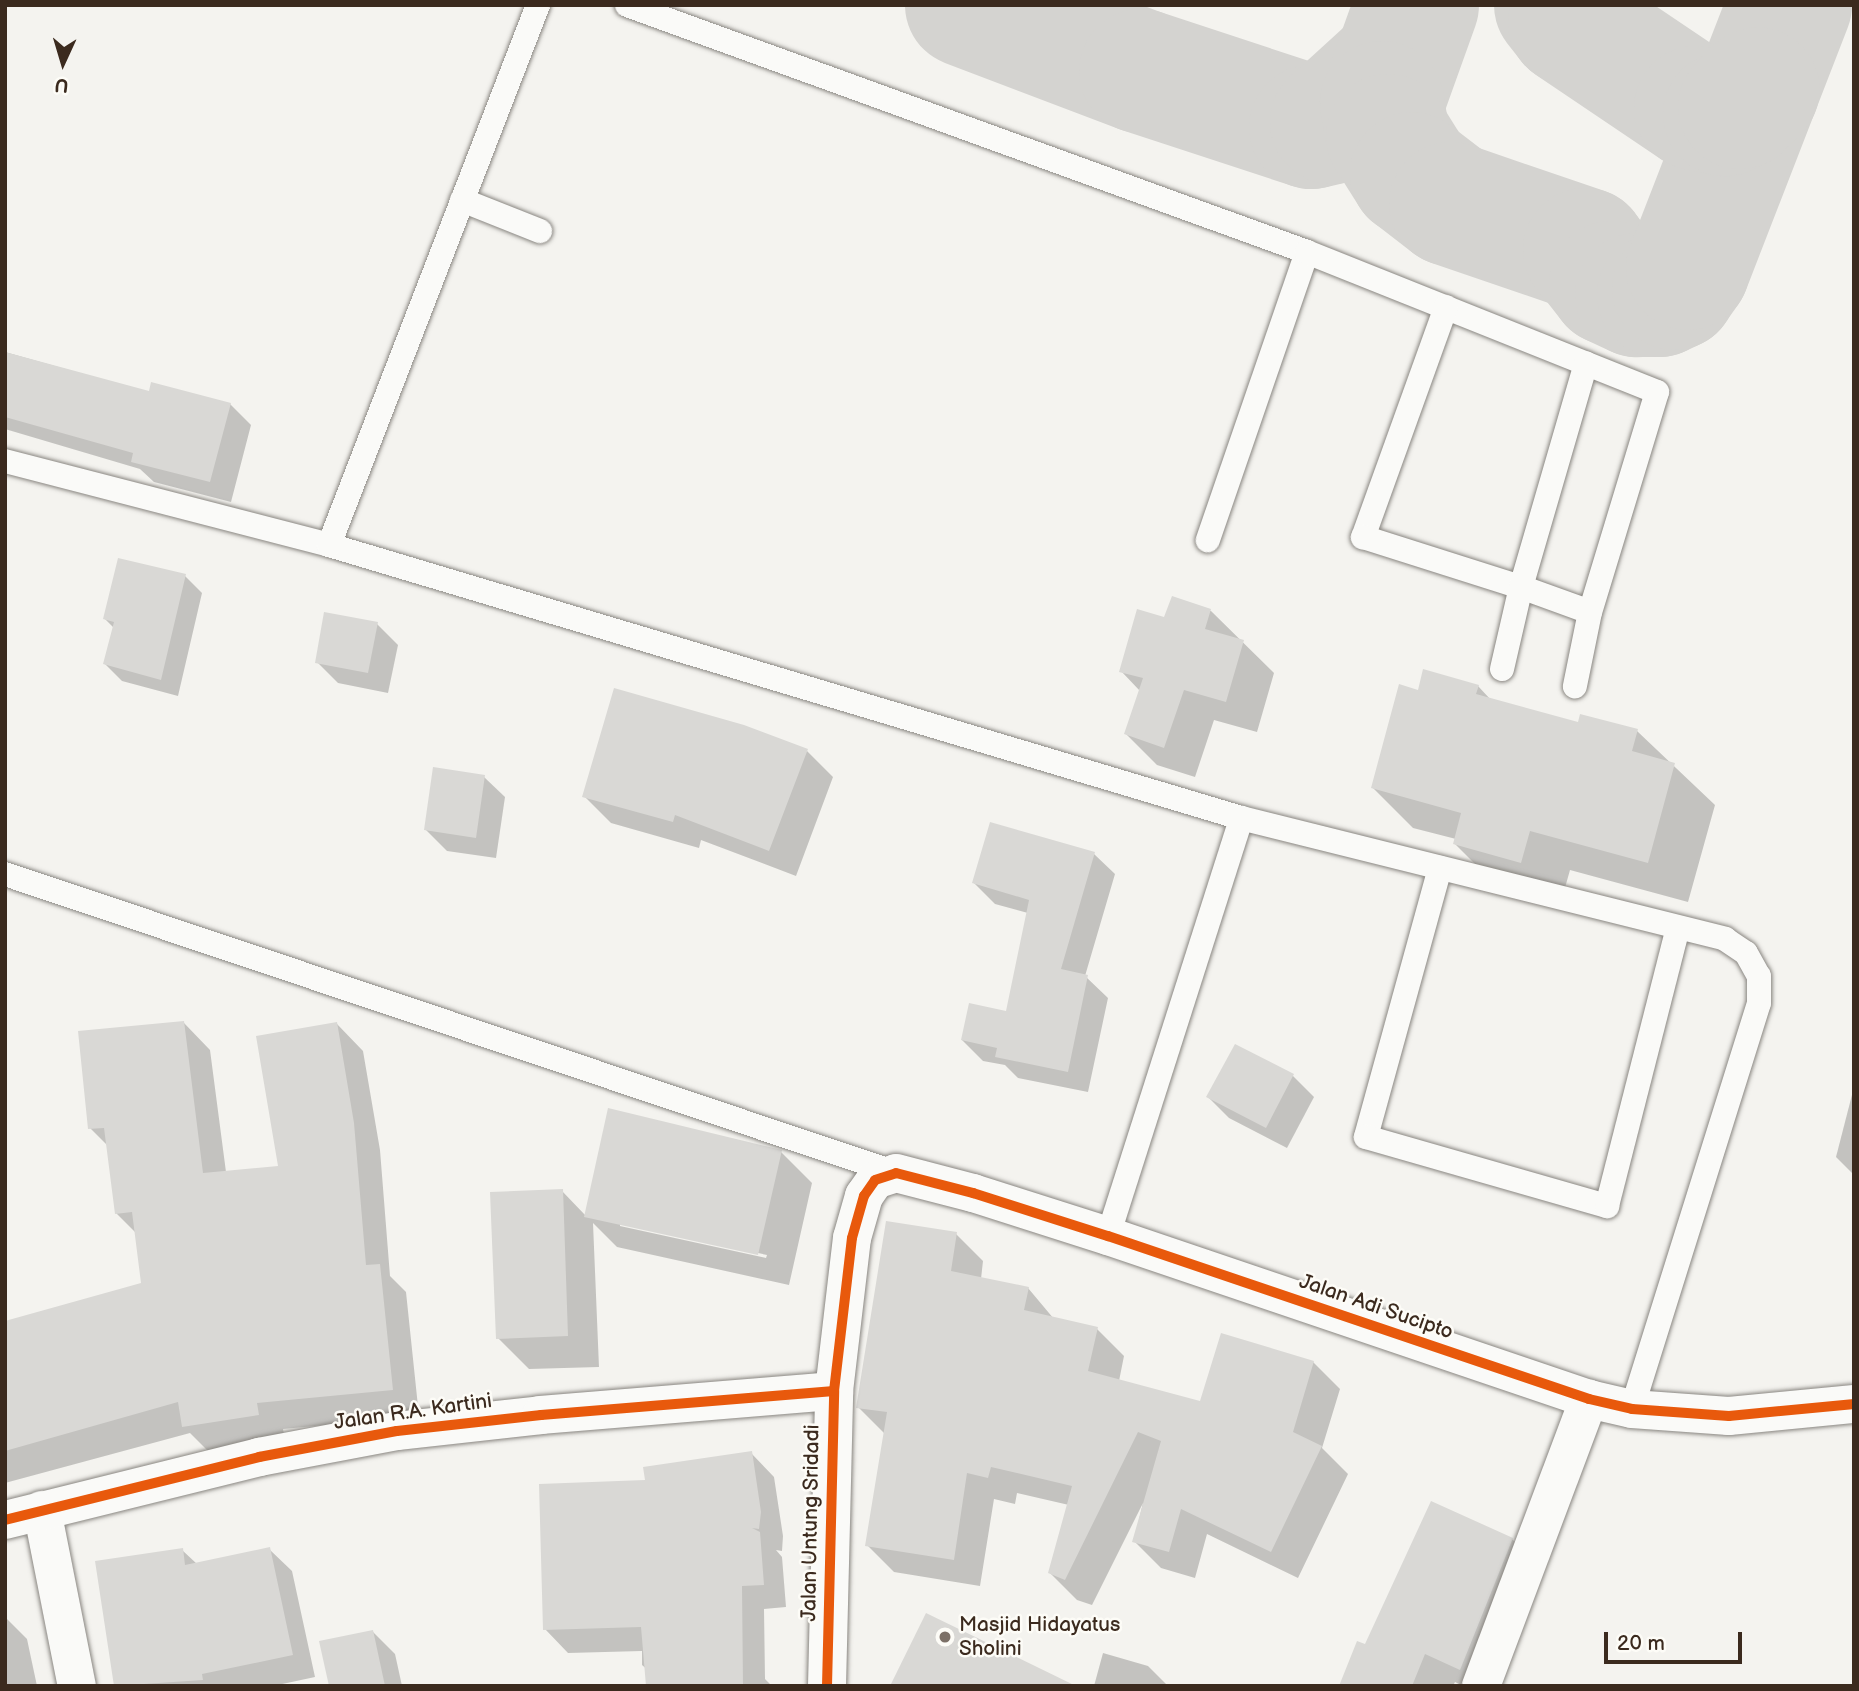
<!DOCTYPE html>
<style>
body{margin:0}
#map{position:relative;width:1859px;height:1691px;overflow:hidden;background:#f4f3ef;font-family:"Balsamiq Sans",sans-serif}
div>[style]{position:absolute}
.shadow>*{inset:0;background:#0003}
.taxiway>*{height:124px;margin:-62px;padding:0 62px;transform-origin:62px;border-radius:62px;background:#d4d3d0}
.building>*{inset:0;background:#d9d8d5}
.roads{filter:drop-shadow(0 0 2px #898681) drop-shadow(0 0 2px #898681)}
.service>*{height:24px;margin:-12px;padding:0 12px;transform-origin:12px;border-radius:12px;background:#fafaf8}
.minor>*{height:38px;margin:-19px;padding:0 19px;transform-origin:19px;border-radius:19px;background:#fafaf8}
.cycleway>*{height:10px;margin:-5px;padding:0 5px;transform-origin:5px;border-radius:5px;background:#e8590c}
.dots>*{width:19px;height:19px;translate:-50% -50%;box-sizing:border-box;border:4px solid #fdfcf7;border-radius:50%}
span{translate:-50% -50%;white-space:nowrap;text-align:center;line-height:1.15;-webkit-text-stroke:5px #fdfcf7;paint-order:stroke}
.street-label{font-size:21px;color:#3b2a1e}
.poi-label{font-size:21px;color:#3b2a1e}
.left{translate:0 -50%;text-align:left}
.frame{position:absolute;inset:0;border:7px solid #3b2a1e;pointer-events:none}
.north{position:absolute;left:28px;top:28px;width:70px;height:70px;-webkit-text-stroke:5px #fdfcf7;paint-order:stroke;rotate:184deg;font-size:19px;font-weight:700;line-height:28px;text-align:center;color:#3b2a1e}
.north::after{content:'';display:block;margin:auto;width:24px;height:32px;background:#3b2a1e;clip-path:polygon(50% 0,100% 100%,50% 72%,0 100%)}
.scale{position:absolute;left:1604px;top:1632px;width:138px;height:32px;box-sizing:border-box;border:4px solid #3b2a1e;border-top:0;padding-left:9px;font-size:21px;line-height:24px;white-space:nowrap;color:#3b2a1e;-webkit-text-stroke:5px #fdfcf7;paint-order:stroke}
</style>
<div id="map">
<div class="shadow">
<div style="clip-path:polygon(5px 352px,150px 393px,230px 404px,251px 425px,231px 502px,154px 482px,140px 469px,5px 429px)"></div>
<div style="clip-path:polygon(185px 576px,202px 593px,178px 696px,122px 681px,105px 664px,114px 628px,105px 619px)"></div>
<div style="clip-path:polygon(1173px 598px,1211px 611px,1274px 673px,1257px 732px,1214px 720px,1195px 777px,1157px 765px,1126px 734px,1140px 691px,1121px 671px,1165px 619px)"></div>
<div style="clip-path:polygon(377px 624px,398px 645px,388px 693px,338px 683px,317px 662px)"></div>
<div style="clip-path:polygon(1478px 686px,1491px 700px,1579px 724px,1637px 731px,1715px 805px,1688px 902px,1570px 870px,1561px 902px,1495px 884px,1455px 844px,1456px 839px,1413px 828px,1372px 787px,1419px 692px)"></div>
<div style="clip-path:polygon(807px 751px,833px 777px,796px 876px,701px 840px,699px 848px,611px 823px,584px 796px)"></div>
<div style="clip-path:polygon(484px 777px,505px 797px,496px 858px,447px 851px,426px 830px)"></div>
<div style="clip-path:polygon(1094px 854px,1115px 874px,1085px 976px,1108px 998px,1088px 1092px,1018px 1078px,1005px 1065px,983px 1061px,962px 1040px,1008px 1013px,1028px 913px,995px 904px,974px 883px)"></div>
<div style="clip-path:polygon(184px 1023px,210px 1050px,226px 1172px,280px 1167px,337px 1024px,363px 1051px,380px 1150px,390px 1276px,406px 1292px,419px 1416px,283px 1429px,285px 1441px,210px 1453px,190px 1433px,5px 1483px,5px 1335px,143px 1284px,136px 1233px,116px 1213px,108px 1146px,90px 1128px)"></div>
<div style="clip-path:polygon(1236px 1046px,1293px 1076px,1314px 1097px,1287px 1148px,1229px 1118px,1208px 1097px)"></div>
<div style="clip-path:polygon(1854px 1087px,1854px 1175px,1836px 1157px)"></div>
<div style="clip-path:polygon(evenodd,781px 1152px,812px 1183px,789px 1285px,617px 1247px,593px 1223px,599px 1367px,529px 1369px,498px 1338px,562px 1191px,586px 1216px,781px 1152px,620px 1223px,767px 1255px,766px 1258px,620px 1226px,620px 1223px)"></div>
<div style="clip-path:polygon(956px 1234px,983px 1261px,981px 1279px,1028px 1288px,1054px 1319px,1097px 1329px,1124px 1356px,1119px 1381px,1201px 1404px,1313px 1362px,1340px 1389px,1322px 1448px,1348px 1474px,1298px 1578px,1207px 1534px,1195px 1578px,1161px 1568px,1134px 1541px,1143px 1503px,1092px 1605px,1077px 1600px,1050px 1573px,1069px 1505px,1017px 1493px,1015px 1504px,994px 1499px,980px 1586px,894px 1572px,867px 1545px,885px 1434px,858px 1407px)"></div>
<div style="clip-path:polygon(751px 1453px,774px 1477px,783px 1536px,782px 1551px,776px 1550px,782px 1557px,786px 1607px,764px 1609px,765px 1679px,772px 1686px,647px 1686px,650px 1672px,642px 1665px,642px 1651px,568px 1653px,545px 1629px,647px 1481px)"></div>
<div style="clip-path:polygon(1512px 1539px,1542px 1569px,1463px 1686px,1455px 1682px,1453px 1686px,1350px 1686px,1366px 1647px)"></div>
<div style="clip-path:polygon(269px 1549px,292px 1571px,315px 1677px,273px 1686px,116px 1686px,182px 1550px,197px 1564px)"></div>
<div style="clip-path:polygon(5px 1617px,27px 1639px,37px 1686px,5px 1686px)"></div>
<div style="clip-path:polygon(373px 1632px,395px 1654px,402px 1686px,331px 1686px)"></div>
<div style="clip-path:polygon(1103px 1653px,1148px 1666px,1168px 1686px,1094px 1686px)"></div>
</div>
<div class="taxiway">
<div style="left:967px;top:5px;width:186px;rotate:20.8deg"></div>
<div style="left:1141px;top:71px;width:179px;rotate:18.2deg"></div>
<div style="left:1311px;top:127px;width:22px;rotate:-13deg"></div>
<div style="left:1332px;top:122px;width:79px;rotate:-42.4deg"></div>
<div style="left:1417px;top:5px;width:104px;rotate:109.7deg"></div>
<div style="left:1382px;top:103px;width:34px;rotate:80deg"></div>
<div style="left:1388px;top:136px;width:45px;rotate:57.7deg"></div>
<div style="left:1412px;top:174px;width:49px;rotate:37.6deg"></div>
<div style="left:1451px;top:204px;width:142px;rotate:18.9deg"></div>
<div style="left:1585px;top:250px;width:42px;rotate:51.8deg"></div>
<div style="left:1611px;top:283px;width:29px;rotate:25deg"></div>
<div style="left:1637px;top:295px;width:22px"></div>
<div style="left:1659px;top:295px;width:17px;rotate:-25deg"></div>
<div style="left:1674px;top:288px;width:24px;rotate:-55deg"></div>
<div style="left:1688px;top:268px;width:282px;rotate:-68.8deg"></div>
<div style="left:1556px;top:5px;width:23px;rotate:52deg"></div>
<div style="left:1570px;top:23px;width:152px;rotate:34deg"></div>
<div style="left:1696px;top:108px;width:30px;rotate:12deg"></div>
<div style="left:1725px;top:114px;width:17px;rotate:-25deg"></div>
<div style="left:1740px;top:107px;width:25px;rotate:-45deg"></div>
</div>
<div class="building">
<div style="clip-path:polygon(5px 352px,149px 391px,151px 382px,231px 403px,210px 482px,131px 462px,133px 453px,5px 417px)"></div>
<div style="clip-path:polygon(118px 558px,186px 574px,161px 680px,103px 664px,114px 622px,103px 619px)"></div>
<div style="clip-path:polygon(1172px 596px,1211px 609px,1205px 629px,1244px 640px,1226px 702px,1184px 690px,1164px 748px,1124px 734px,1143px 678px,1119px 672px,1137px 609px,1164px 617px)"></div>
<div style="clip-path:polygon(324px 612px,378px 622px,368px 673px,315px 663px)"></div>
<div style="clip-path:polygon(1423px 669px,1479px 685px,1476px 694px,1578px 722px,1580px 714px,1638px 729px,1632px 751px,1675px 763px,1648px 863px,1530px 831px,1521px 863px,1453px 844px,1461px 813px,1371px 788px,1399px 684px,1418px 690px)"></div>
<div style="clip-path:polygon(614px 688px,744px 725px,808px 749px,769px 851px,675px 815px,673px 822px,582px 797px)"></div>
<div style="clip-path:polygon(433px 767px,485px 775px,476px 838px,424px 830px)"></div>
<div style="clip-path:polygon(990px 822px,1095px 852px,1061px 969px,1088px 975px,1068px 1072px,995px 1057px,997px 1048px,961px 1040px,969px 1003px,1006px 1011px,1029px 900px,972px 883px)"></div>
<div style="clip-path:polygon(184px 1021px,203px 1173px,278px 1166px,256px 1036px,337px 1022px,354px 1123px,366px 1265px,380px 1264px,393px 1390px,257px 1403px,259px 1415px,182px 1427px,178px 1402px,5px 1451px,5px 1321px,141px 1283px,132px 1212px,115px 1214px,104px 1128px,88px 1129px,78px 1031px)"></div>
<div style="clip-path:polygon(1235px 1044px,1294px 1074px,1266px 1128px,1206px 1097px)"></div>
<div style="clip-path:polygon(608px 1108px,782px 1150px,758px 1255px,584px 1217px)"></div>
<div style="clip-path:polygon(563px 1189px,568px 1336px,496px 1339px,490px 1192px)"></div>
<div style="clip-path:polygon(886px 1221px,957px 1232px,951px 1271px,1029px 1287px,1024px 1310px,1098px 1327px,1088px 1371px,1200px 1401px,1221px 1333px,1314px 1361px,1293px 1432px,1322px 1446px,1271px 1552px,1181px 1509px,1169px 1552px,1132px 1542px,1161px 1441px,1138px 1432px,1065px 1580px,1048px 1573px,1072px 1486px,991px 1467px,988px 1478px,967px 1473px,954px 1560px,865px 1546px,887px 1412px,856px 1408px)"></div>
<div style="clip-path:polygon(752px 1451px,761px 1512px,759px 1529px,752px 1528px,760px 1532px,764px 1585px,742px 1586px,743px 1686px,646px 1686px,641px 1627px,543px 1630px,539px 1484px,645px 1480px,643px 1467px)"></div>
<div style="clip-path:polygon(1431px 1501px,1513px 1538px,1460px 1670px,1425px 1654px,1412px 1686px,1339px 1686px,1357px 1641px,1365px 1644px)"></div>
<div style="clip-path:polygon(270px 1547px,293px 1655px,202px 1674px,203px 1680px,114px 1686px,95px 1561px,183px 1548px,185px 1565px)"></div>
<div style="clip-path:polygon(926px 1613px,1076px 1686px,890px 1686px)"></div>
<div style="clip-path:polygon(373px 1630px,385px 1686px,329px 1686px,319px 1641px)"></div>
</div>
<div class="roads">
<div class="service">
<div style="left:627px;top:5px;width:723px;rotate:19.96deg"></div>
<div style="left:1307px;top:252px;width:305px;rotate:109deg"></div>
<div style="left:462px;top:200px;width:84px;rotate:21.7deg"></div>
<div style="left:1307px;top:252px;width:377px;rotate:21.8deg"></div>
<div style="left:1657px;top:392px;width:230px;rotate:106.9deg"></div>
<div style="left:1590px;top:612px;width:76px;rotate:101.5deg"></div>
<div style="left:1446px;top:307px;width:245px;rotate:109.8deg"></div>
<div style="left:1363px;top:537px;width:166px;rotate:17.6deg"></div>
<div style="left:1521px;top:587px;width:233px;rotate:-73.8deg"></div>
<div style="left:5px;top:461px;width:335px;rotate:14.5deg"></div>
<div style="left:329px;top:545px;width:952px;rotate:16.66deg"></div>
<div style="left:329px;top:545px;width:579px;rotate:-68.84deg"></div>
<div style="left:1502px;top:669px;width:84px;rotate:-77deg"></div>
<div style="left:1521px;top:587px;width:73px;rotate:19.9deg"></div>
<div style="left:1440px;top:868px;width:279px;rotate:105.4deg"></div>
<div style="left:1366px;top:1137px;width:251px;rotate:16deg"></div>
<div style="left:1607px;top:1206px;width:287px;rotate:-75.7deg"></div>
<div style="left:5px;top:874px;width:940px;rotate:18.55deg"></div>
<div style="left:1108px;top:1236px;width:439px;rotate:-72.3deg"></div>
<div style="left:1241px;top:818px;width:499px;rotate:14deg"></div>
<div style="left:1725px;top:939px;width:25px;rotate:34deg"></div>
<div style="left:1746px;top:953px;width:26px;rotate:61deg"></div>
<div style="left:1759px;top:976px;width:27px;rotate:90deg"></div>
<div style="left:1759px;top:1003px;width:425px;rotate:107.4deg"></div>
</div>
<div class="minor">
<div style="left:42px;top:1510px;width:179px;rotate:78.8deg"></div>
<div style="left:5px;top:1520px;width:262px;rotate:-13.9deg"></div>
<div style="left:259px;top:1457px;width:140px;rotate:-10.7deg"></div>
<div style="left:397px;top:1431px;width:145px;rotate:-6.3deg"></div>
<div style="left:541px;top:1415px;width:294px;rotate:-4.7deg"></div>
<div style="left:827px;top:1686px;width:295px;rotate:-88.6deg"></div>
<div style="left:834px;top:1391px;width:154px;rotate:-83.3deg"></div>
<div style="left:852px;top:1238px;width:44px;rotate:-74.1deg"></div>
<div style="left:864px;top:1196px;width:19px;rotate:-55deg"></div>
<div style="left:875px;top:1180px;width:22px;rotate:-18deg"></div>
<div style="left:896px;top:1173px;width:80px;rotate:14.6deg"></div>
<div style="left:973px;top:1193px;width:142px;rotate:17.7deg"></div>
<div style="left:1108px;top:1236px;width:508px;rotate:18.72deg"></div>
<div style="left:1589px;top:1399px;width:44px;rotate:13.1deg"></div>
<div style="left:1632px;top:1409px;width:97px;rotate:4.1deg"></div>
<div style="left:1729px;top:1416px;width:126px;rotate:-5.5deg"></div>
<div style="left:1481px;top:1686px;width:307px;rotate:-69.4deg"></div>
</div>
</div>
<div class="cycleway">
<div style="left:5px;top:1520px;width:262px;rotate:-13.9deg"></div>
<div style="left:259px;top:1457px;width:140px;rotate:-10.7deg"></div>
<div style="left:397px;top:1431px;width:145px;rotate:-6.3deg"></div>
<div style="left:541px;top:1415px;width:294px;rotate:-4.7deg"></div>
<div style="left:827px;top:1686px;width:295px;rotate:-88.6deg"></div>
<div style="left:834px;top:1391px;width:154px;rotate:-83.3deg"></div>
<div style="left:852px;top:1238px;width:44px;rotate:-74.1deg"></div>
<div style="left:864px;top:1196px;width:19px;rotate:-55deg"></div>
<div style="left:875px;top:1180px;width:22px;rotate:-18deg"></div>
<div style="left:896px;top:1173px;width:80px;rotate:14.6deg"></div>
<div style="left:973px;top:1193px;width:142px;rotate:17.7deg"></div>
<div style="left:1108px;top:1236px;width:508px;rotate:18.72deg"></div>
<div style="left:1589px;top:1399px;width:44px;rotate:13.1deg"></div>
<div style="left:1632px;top:1409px;width:97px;rotate:4.1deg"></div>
<div style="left:1729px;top:1416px;width:126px;rotate:-5.5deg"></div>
</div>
<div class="dots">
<div style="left:945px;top:1637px;background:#7c7067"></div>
</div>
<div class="street-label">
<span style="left:1376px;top:1307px;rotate:19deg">Jalan Adi Sucipto</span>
<span style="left:413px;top:1412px;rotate:-8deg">Jalan R.A. Kartini</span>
<span style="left:811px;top:1523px;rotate:-89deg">Jalan Untung Sridadi</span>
</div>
<div class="poi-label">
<span class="left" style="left:959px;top:1637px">Masjid Hidayatus<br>Sholini</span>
</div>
<div class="frame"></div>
<div class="north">U</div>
<div class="scale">20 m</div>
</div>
